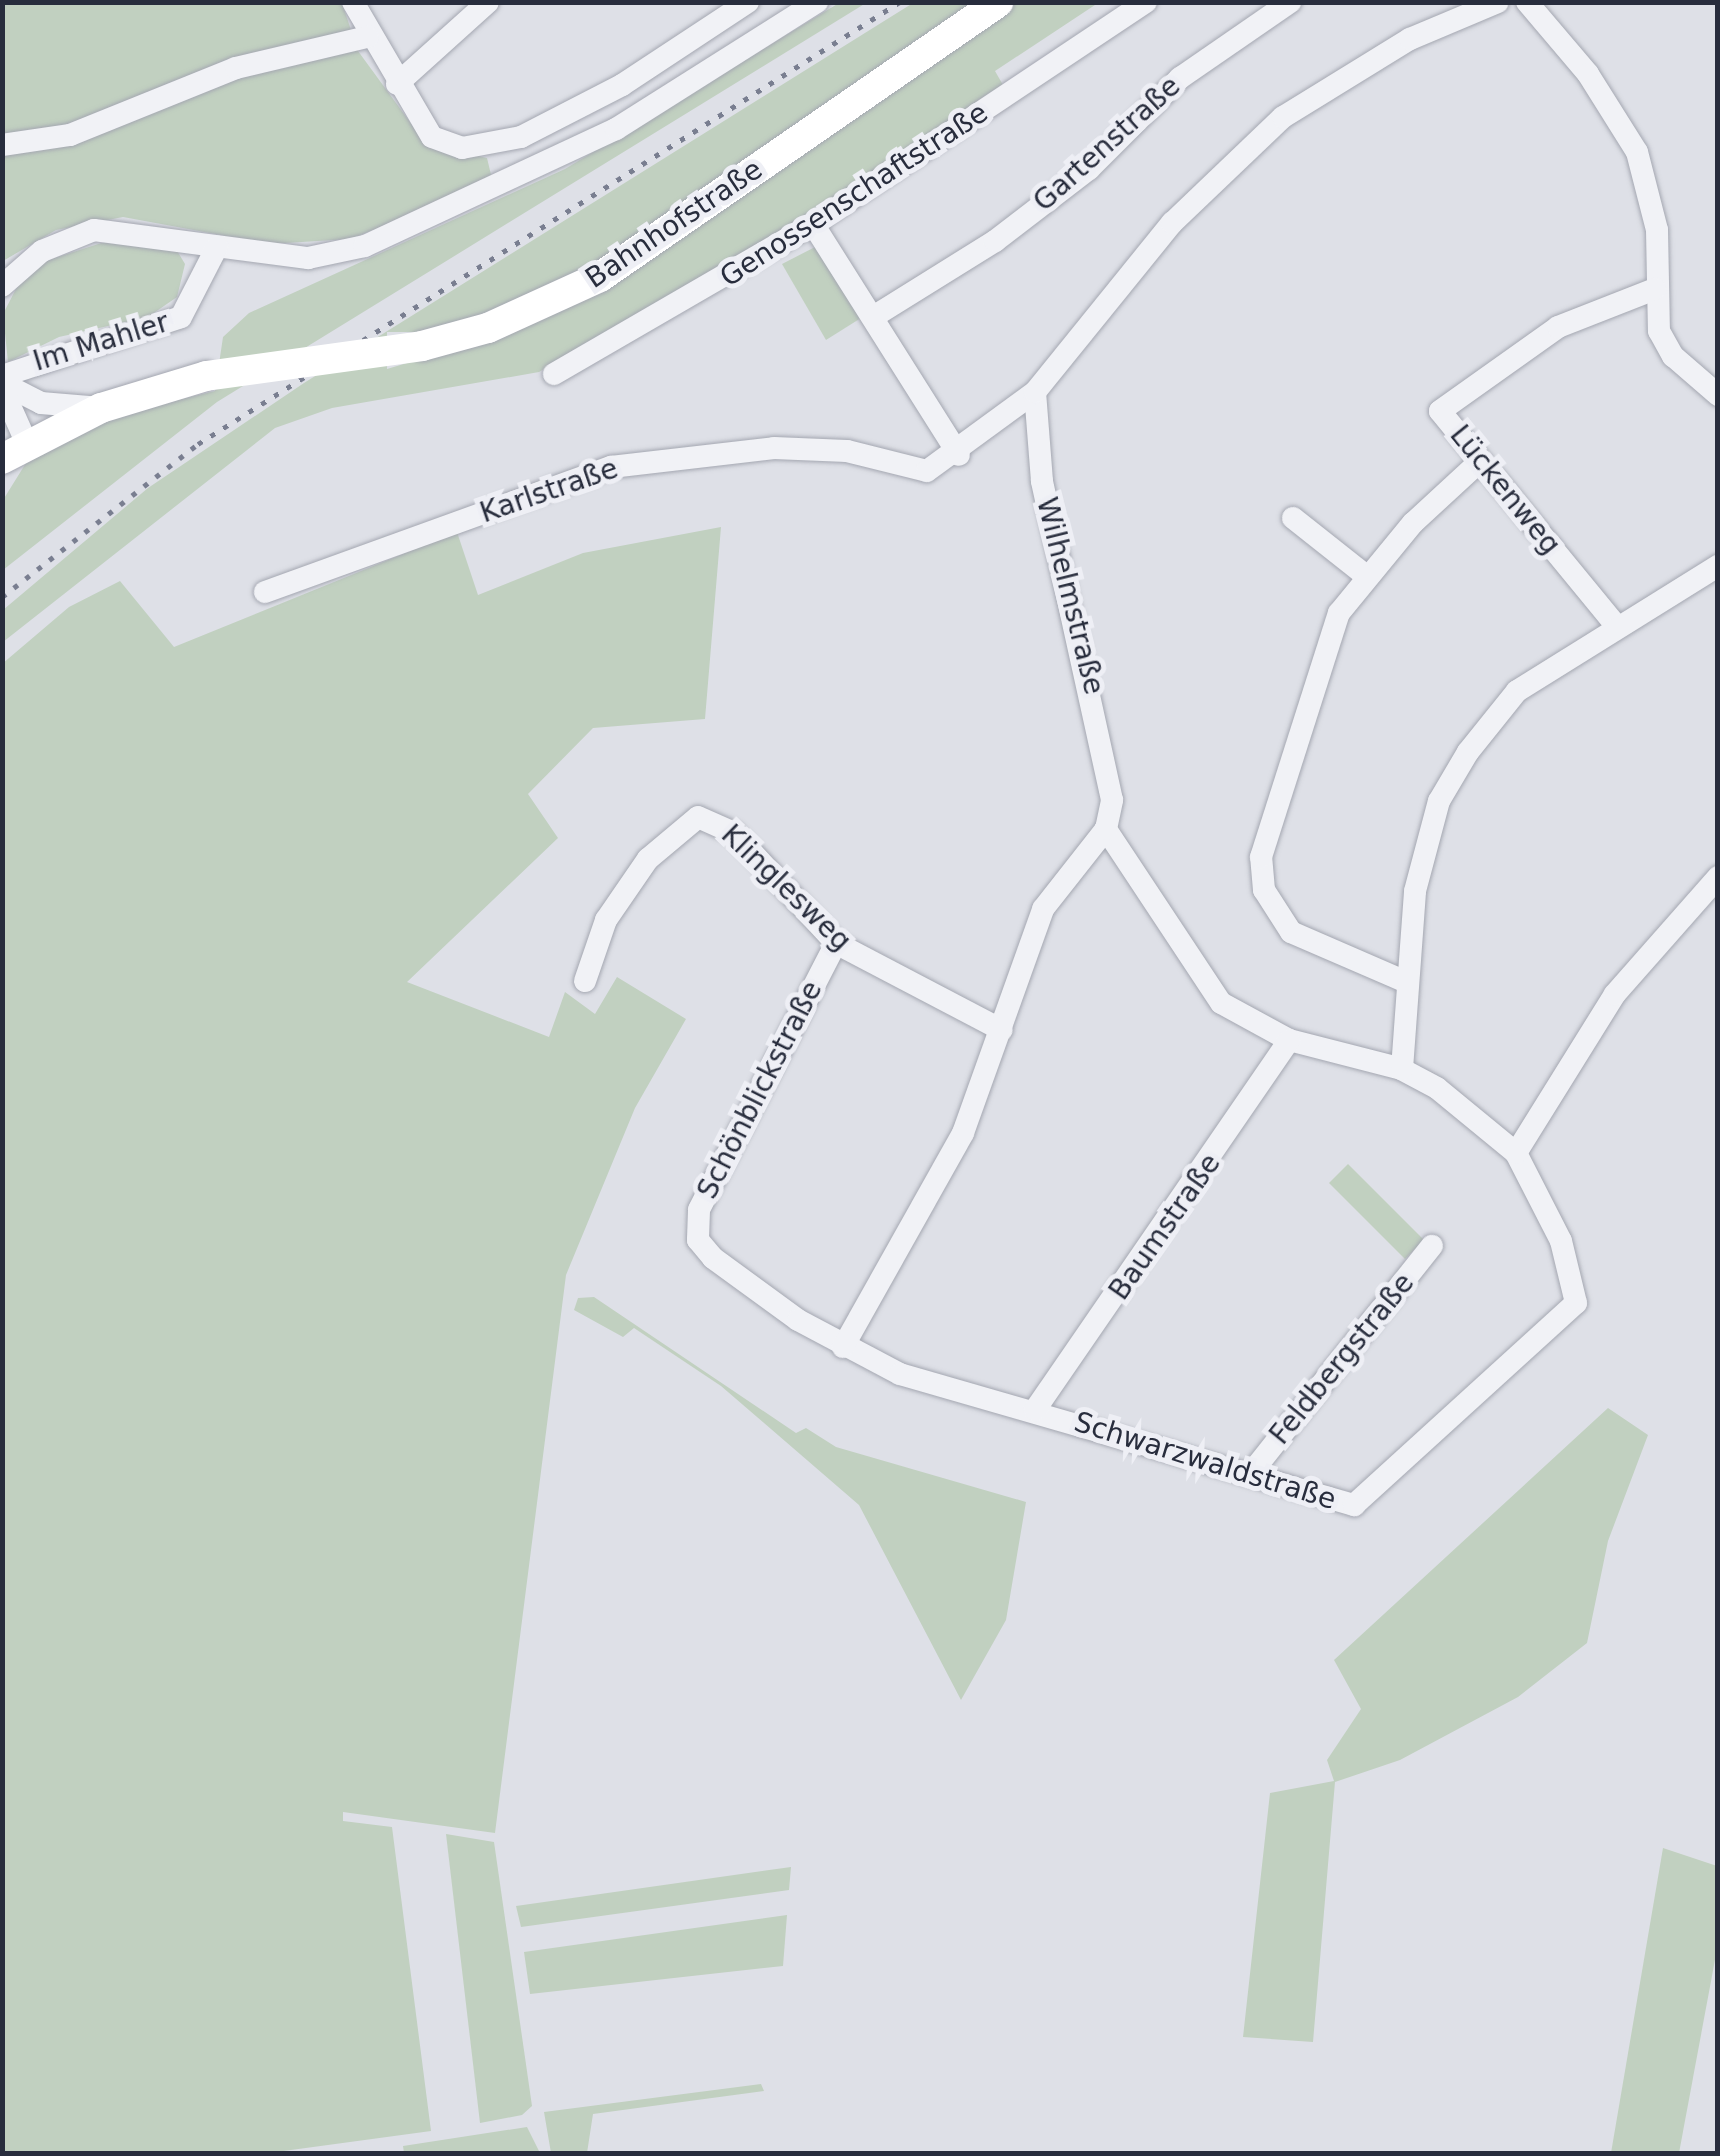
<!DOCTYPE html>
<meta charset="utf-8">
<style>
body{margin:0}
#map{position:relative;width:1720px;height:2156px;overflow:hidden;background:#dee0e7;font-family:"DejaVu Sans",sans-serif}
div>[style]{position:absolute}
.green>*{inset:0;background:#c1d0c0}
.roads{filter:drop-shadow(0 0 2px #a4a7b1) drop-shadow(0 0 2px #a4a7b1)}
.minor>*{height:22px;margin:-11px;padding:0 11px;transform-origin:11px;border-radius:11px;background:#f1f2f6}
.secondary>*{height:30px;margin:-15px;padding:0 15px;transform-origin:15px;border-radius:15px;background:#fff}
.rail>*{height:5px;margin-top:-2.5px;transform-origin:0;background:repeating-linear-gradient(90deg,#797e90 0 5px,transparent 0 15px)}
.secondary-bridge>*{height:30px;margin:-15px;padding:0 15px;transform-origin:15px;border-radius:15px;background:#fff}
span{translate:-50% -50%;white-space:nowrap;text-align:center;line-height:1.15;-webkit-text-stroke:10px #eeeff5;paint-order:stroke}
.street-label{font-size:28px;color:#282d3d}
.frame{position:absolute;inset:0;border:5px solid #282d3d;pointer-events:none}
</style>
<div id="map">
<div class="green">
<div style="clip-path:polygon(2px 3px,342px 3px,358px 51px,426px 144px,487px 158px,493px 183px,350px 239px,269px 244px,123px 217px,56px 230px,3px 261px)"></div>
<div style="clip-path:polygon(839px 3px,866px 3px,217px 402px,3px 570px,3px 500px,26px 463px,111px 416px,215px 391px,223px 337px,249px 313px,565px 169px)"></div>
<div style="clip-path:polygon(913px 3px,978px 3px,563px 285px,435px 332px,387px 332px,387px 369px,484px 340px,1015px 3px,1098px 3px,995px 71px,1003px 85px,824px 209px,539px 372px,332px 408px,275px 428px,3px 642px,3px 610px,148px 488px,304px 383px)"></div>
<div style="clip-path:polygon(114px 239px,176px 249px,185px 264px,177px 297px,148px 317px,59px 337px,8px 362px,3px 314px,17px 287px,42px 262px)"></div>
<div style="clip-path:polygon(817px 246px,861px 318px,826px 340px,782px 264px)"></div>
<div style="clip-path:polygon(721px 527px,705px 719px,593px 728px,528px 794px,558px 838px,407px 982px,549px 1037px,565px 992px,595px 1014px,617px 977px,686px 1019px,635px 1108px,566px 1275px,495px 1833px,343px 1812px,343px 1821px,392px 1827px,431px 2131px,269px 2153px,3px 2153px,2px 664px,69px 607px,120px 581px,174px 647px,457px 532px,478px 595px,583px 553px)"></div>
<div style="clip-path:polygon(1348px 1164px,1424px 1240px,1405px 1259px,1329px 1183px)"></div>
<div style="clip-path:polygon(594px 1297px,796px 1433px,806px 1428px,836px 1447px,1026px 1502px,1006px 1620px,961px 1700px,859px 1505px,721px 1386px,634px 1328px,623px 1337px,574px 1310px,578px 1298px)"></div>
<div style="clip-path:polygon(1608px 1408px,1648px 1435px,1608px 1541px,1587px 1643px,1518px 1697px,1400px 1760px,1335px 1782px,1313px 2042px,1243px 2037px,1270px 1793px,1334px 1781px,1327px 1760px,1361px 1709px,1334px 1660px)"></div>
<div style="clip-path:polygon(446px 1834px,494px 1842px,532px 2106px,522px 2115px,480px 2123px)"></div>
<div style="clip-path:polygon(1663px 1848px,1717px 1866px,1717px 1949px,1679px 2153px,1611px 2153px)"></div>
<div style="clip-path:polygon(791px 1867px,789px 1890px,521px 1927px,516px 1906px)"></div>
<div style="clip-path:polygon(787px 1915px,783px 1966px,530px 1994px,524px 1952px)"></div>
<div style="clip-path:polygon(761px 2084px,764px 2091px,593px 2114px,587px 2153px,551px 2153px,544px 2112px)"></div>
<div style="clip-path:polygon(527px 2127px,540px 2153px,404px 2153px,403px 2146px)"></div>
</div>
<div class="roads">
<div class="minor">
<div style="left:353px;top:2px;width:156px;rotate:59.7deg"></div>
<div style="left:432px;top:137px;width:32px;rotate:20deg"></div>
<div style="left:462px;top:148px;width:60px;rotate:-10.6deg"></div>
<div style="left:521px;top:137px;width:114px;rotate:-27.2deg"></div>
<div style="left:622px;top:85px;width:151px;rotate:-33.4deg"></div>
<div style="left:1527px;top:2px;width:94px;rotate:49.7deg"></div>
<div style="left:1588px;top:74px;width:92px;rotate:57.9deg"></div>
<div style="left:1637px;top:152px;width:81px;rotate:75.6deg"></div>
<div style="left:1657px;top:230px;width:101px;rotate:88.9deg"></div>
<div style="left:1659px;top:331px;width:29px;rotate:61deg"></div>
<div style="left:1673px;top:356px;width:60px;rotate:40.9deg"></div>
<div style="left:397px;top:84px;width:122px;rotate:-42deg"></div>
<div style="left:2px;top:145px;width:69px;rotate:-8.4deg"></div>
<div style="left:70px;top:135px;width:179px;rotate:-22deg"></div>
<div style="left:236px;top:68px;width:135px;rotate:-13.3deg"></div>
<div style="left:813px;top:224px;width:273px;rotate:57.7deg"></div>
<div style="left:2px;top:286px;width:53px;rotate:-41.2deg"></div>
<div style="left:42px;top:251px;width:56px;rotate:-22deg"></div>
<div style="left:94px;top:230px;width:216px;rotate:7.5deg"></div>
<div style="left:308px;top:258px;width:58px;rotate:-11.9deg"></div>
<div style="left:365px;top:246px;width:277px;rotate:-25deg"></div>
<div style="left:616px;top:129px;width:238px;rotate:-32.3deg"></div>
<div style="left:873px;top:317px;width:144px;rotate:-31.9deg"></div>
<div style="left:995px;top:241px;width:118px;rotate:-37.5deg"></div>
<div style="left:1089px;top:169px;width:129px;rotate:-45deg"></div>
<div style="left:1180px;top:78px;width:134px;rotate:-34.6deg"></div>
<div style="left:554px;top:374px;width:299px;rotate:-30.1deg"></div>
<div style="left:813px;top:224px;width:400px;rotate:-33.7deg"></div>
<div style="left:2px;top:376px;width:188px;rotate:-18.2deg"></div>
<div style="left:181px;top:317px;width:79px;rotate:-62.8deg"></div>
<div style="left:2px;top:383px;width:44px;rotate:27.1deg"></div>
<div style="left:41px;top:403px;width:60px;rotate:4.8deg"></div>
<div style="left:2px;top:388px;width:61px;rotate:65.9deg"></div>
<div style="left:1293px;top:518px;width:92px;rotate:38.4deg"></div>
<div style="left:265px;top:592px;width:368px;rotate:-19.9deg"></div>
<div style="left:611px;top:467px;width:164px;rotate:-6.6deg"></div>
<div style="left:774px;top:448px;width:73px;rotate:2.4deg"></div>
<div style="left:847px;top:451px;width:82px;rotate:14deg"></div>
<div style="left:927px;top:471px;width:134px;rotate:-36.2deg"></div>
<div style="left:1614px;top:623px;width:274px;rotate:-129.4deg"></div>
<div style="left:1440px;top:411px;width:145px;rotate:-35.4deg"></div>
<div style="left:1558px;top:327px;width:104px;rotate:-21.4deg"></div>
<div style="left:836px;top:943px;width:300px;rotate:117.2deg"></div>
<div style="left:699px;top:1210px;width:30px;rotate:92deg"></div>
<div style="left:698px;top:1240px;width:23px;rotate:50deg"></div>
<div style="left:713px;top:1258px;width:105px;rotate:36.1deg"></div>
<div style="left:798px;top:1320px;width:115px;rotate:27.9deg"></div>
<div style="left:900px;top:1374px;width:473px;rotate:16.1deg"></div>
<div style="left:1354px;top:1505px;width:300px;rotate:-42.3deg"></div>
<div style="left:1576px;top:1303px;width:64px;rotate:-103.6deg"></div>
<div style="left:1561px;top:1241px;width:99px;rotate:-117.1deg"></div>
<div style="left:1516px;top:1153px;width:102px;rotate:-140.6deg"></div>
<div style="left:1437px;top:1088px;width:40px;rotate:-152deg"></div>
<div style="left:1402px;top:1069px;width:117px;rotate:-165.6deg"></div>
<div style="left:1289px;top:1040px;width:77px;rotate:-151.4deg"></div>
<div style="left:1221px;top:1003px;width:209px;rotate:-123.5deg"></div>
<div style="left:585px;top:981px;width:65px;rotate:-71deg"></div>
<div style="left:606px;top:920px;width:74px;rotate:-55.5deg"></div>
<div style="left:648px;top:859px;width:65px;rotate:-40deg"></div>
<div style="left:698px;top:817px;width:39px;rotate:24deg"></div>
<div style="left:734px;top:833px;width:150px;rotate:47.2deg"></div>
<div style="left:836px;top:943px;width:187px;rotate:27.7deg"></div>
<div style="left:1404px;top:981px;width:123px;rotate:-156.6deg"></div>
<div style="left:1291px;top:932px;width:50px;rotate:-122.7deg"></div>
<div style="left:1264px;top:890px;width:33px;rotate:-95deg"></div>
<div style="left:1261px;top:857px;width:256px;rotate:-72.3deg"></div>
<div style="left:1339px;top:613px;width:117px;rotate:-50.6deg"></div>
<div style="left:1413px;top:523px;width:90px;rotate:-42.7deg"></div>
<div style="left:1402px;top:1069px;width:178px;rotate:-85.8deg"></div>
<div style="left:1415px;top:891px;width:93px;rotate:-75.1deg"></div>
<div style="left:1439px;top:801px;width:57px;rotate:-59.4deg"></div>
<div style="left:1468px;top:752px;width:78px;rotate:-51.2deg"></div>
<div style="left:1517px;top:691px;width:237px;rotate:-31.9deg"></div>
<div style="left:1516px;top:1153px;width:187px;rotate:-58.1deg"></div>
<div style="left:1615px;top:994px;width:156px;rotate:-48.6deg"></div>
<div style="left:843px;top:1347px;width:245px;rotate:-60.7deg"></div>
<div style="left:963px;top:1133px;width:238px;rotate:-70.3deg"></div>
<div style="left:1043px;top:909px;width:102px;rotate:-51.8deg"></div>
<div style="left:1106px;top:829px;width:30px;rotate:-78deg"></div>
<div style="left:1112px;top:800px;width:327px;rotate:-102.4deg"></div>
<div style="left:1042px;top:481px;width:89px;rotate:-94.5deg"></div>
<div style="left:1035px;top:392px;width:218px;rotate:-51deg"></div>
<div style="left:1172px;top:223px;width:153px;rotate:-43.7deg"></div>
<div style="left:1283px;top:117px;width:149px;rotate:-31.6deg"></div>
<div style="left:1410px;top:39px;width:95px;rotate:-22.8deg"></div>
<div style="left:1035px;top:1410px;width:449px;rotate:-55.5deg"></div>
<div style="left:1252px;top:1472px;width:289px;rotate:-51.5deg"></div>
</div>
<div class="secondary">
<div style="left:422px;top:346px;width:68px;rotate:-15.3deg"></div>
<div style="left:488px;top:328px;width:123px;rotate:-24.5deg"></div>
<div style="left:600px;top:277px;width:484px;rotate:-34.6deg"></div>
<div style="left:2px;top:459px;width:111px;rotate:-27.3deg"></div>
<div style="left:101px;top:408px;width:110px;rotate:-16.9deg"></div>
</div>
</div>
<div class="rail">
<div style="left:2px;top:597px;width:249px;rotate:-38deg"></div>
<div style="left:198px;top:444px;width:830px;rotate:-32.2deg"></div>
</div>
<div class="secondary-bridge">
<div style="left:206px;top:376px;width:218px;rotate:-7.9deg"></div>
</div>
<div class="street-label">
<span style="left:1107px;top:144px;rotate:-42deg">Gartenstraße</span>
<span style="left:854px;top:195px;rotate:-33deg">Genossenschaftstraße</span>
<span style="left:674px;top:224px;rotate:-34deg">Bahnhofstraße</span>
<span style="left:101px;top:342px;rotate:-17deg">Im Mahler</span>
<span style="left:1505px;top:490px;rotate:51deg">Lückenweg</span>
<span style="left:549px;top:491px;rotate:-19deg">Karlstraße</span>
<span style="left:1070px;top:596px;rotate:76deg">Wilhelmstraße</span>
<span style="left:786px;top:888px;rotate:44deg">Klinglesweg</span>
<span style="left:760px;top:1090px;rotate:-63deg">Schönblickstraße</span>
<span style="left:1165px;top:1227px;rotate:-55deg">Baumstraße</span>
<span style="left:1342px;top:1359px;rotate:-51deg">Feldbergstraße</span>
<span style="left:1205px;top:1461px;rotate:17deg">Schwarzwaldstraße</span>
</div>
<div class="frame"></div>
</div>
